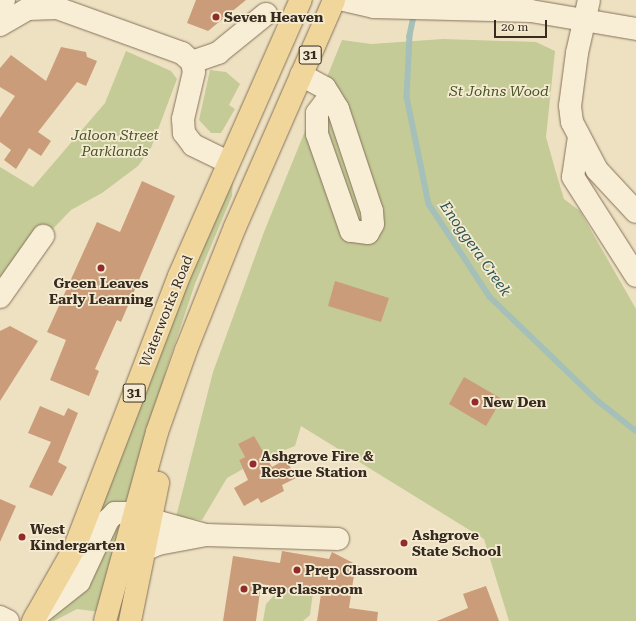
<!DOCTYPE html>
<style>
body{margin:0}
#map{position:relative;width:636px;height:621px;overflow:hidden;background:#ede1c2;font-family:"Roboto Serif",serif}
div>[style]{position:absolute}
.green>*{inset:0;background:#c4cb97}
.stream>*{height:5.5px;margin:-2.75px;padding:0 2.75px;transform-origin:2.75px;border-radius:2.75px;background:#a5c0b8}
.building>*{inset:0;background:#cb9c79}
.roads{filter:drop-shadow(0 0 1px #87725a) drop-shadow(0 0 1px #87725a)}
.minor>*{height:22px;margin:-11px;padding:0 11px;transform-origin:11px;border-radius:11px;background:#f8eed6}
.major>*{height:22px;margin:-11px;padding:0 11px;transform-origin:11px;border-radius:11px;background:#f0d69b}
.dots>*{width:11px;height:11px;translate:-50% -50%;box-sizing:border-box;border:2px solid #f5ebd2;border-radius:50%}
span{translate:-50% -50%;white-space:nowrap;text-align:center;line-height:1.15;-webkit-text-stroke:3.5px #f5ebd2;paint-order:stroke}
.shield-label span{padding:1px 3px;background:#f5ebd2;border:1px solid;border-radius:3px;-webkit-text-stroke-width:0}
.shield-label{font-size:13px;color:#372a1e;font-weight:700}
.poi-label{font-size:14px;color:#372a1e;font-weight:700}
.left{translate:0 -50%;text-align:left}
.park-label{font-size:14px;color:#475325;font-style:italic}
.street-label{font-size:14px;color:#372a1e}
.water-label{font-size:15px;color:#2d5654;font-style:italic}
.scale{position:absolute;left:494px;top:20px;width:53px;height:18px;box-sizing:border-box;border:2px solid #372a1e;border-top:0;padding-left:5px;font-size:12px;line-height:14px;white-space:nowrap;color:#372a1e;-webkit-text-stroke:3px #f5ebd2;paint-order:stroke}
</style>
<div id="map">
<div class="green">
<div style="clip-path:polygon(443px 39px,536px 42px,555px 51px,546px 137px,555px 169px,564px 199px,580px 211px,636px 309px,636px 621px,509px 621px,484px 539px,301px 426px,295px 446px,267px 457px,265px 453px,238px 444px,245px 457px,239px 460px,243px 469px,227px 478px,202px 520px,176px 517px,213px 372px,264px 232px,342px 40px,371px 44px)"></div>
<div style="clip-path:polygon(126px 51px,171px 71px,177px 79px,151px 148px,138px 166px,102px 193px,71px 210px,0 284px,0 167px,33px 187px,105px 103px)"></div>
<div style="clip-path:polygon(210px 70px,226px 72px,240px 84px,229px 105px,235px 109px,221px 133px,211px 133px,199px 120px)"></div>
<div style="clip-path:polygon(233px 179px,232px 196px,195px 284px,166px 370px,133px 502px,114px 503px,79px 568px,179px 302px)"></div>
<div style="clip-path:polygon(121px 520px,100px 612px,77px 609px,54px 621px,45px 621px,109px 531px)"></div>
<div style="clip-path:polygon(281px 588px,313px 592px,310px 615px,303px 621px,263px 621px,266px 604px)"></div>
</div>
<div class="stream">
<div style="left:415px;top:12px;width:25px;rotate:102deg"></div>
<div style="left:410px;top:36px;width:61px;rotate:92.8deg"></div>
<div style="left:407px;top:97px;width:109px;rotate:78.4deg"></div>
<div style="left:429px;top:204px;width:111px;rotate:56.7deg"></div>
<div style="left:490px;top:297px;width:150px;rotate:43.9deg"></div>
<div style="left:598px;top:401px;width:48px;rotate:38.3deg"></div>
</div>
<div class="building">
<div style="clip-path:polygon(196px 0,246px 0,208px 31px,187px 23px)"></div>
<div style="clip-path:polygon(61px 47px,86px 52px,87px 57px,97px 61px,86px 86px,77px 82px,38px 132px,51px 141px,41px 156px,29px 148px,16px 169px,4px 160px,11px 150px,0 142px,0 118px,15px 96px,0 87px,0 68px,11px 55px,46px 81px)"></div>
<div style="clip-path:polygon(142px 181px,175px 196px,121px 322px,117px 320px,95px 369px,99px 371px,89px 396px,50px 380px,66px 340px,47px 332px,97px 222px,120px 232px)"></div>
<div style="clip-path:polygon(335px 281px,389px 298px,381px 322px,328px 306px)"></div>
<div style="clip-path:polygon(10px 326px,38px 341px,0 401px,0 331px)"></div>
<div style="clip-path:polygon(464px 377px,502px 399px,486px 426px,449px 404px)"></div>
<div style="clip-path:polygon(40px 406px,64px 416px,68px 408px,78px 413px,58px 462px,67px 467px,52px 496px,29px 487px,51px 442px,28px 433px)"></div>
<div style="clip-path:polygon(254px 436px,272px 467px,286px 459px,296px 478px,282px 485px,284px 491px,261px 503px,258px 498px,244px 506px,234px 488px,248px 480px,239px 460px,245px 457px,238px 444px)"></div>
<div style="clip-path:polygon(0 499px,16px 506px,0 542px)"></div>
<div style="clip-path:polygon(282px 551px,329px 559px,332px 552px,359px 566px,354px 575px,349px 608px,378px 612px,377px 621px,317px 621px,321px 594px,261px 584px,256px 621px,223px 621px,233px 556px,280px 563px)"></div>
<div style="clip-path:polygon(486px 586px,499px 621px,437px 621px,468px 608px,463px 594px)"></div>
</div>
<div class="roads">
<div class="minor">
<div style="left:344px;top:0;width:31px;rotate:13deg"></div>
<div style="left:374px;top:7px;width:157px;rotate:1.5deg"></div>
<div style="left:531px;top:11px;width:107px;rotate:9.7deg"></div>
<div style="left:589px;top:0;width:54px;rotate:102.8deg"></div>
<div style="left:577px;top:53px;width:53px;rotate:97.5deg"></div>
<div style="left:570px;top:106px;width:16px;rotate:83deg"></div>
<div style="left:572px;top:122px;width:54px;rotate:62.5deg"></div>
<div style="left:597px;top:170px;width:57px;rotate:47.1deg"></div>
<div style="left:0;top:3px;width:5px;rotate:-37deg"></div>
<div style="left:0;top:25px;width:32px;rotate:-30deg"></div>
<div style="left:28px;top:9px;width:29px;rotate:-2deg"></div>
<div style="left:57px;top:8px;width:133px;rotate:19.8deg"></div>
<div style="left:182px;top:53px;width:13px;rotate:42deg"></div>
<div style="left:192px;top:62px;width:10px;rotate:79deg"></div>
<div style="left:194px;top:72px;width:48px;rotate:103.2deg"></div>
<div style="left:183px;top:119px;width:14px;rotate:86deg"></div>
<div style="left:184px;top:133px;width:15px;rotate:53deg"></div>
<div style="left:193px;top:145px;width:39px;rotate:26deg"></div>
<div style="left:192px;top:62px;width:28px;rotate:-19deg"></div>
<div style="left:218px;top:53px;width:62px;rotate:-39.1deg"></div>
<div style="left:301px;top:75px;width:27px;rotate:28deg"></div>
<div style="left:325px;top:88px;width:9px;rotate:58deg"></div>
<div style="left:330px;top:96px;width:15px;rotate:58deg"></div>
<div style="left:338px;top:109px;width:108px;rotate:71.6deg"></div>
<div style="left:372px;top:211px;width:13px;rotate:86deg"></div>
<div style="left:373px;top:224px;width:10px;rotate:119deg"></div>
<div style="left:368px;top:233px;width:17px;rotate:-173deg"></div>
<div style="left:351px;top:231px;width:103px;rotate:-109.3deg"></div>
<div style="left:317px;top:134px;width:21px;rotate:-90deg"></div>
<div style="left:317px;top:113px;width:21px;rotate:-53deg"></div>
<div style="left:579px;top:137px;width:40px;rotate:98.5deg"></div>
<div style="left:573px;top:177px;width:117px;rotate:57.5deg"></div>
<div style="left:0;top:297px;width:75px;rotate:-54.8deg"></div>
<div style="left:144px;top:550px;width:15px;rotate:-23deg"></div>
<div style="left:158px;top:544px;width:49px;rotate:-10.6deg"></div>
<div style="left:206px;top:535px;width:132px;rotate:1.7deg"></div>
<div style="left:36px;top:616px;width:55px;rotate:-38.3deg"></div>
<div style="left:79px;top:582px;width:68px;rotate:-64.9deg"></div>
<div style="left:108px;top:520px;width:10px;rotate:-45deg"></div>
<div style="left:115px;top:513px;width:12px"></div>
<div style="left:127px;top:513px;width:82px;rotate:15.6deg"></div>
<div style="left:0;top:617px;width:9px;rotate:27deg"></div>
</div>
<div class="major">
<div style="left:33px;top:621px;width:85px;rotate:-60.4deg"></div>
<div style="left:75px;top:547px;width:290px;rotate:-69deg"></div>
<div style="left:179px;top:276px;width:302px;rotate:-66.2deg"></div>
<div style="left:105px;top:621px;width:196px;rotate:-74.6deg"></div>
<div style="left:157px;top:432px;width:87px;rotate:-70.5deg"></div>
<div style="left:186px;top:350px;width:132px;rotate:-68.3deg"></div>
<div style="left:235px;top:227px;width:248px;rotate:-66.4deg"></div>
<div style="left:130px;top:621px;width:141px;rotate:-78.5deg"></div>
</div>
</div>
<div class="dots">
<div style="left:216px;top:17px;background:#942b2b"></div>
<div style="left:101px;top:268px;background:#942b2b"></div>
<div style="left:475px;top:402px;background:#942b2b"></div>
<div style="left:253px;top:464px;background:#942b2b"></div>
<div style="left:22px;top:537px;background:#942b2b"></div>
<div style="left:404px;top:543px;background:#942b2b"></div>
<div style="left:297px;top:570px;background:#942b2b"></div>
<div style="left:244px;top:589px;background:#942b2b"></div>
</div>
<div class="shield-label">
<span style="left:310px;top:55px">31</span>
<span style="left:134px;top:393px">31</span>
</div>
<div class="poi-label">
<span class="left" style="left:224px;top:17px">Seven Heaven</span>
<span style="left:101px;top:291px">Green Leaves<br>Early Learning</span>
<span class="left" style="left:483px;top:402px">New Den</span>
<span class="left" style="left:261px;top:464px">Ashgrove Fire &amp;<br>Rescue Station</span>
<span class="left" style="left:30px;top:537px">West<br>Kindergarten</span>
<span class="left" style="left:412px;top:543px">Ashgrove<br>State School</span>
<span class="left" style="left:305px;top:570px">Prep Classroom</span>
<span class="left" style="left:252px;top:589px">Prep classroom</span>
</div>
<div class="park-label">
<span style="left:499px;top:91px">St Johns Wood</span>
<span style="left:115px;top:143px">Jaloon Street<br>Parklands</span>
</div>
<div class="street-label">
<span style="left:166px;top:311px;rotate:-68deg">Waterworks Road</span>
</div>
<div class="water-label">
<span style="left:475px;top:249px;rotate:55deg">Enoggera Creek</span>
</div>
<div class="scale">20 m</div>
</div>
